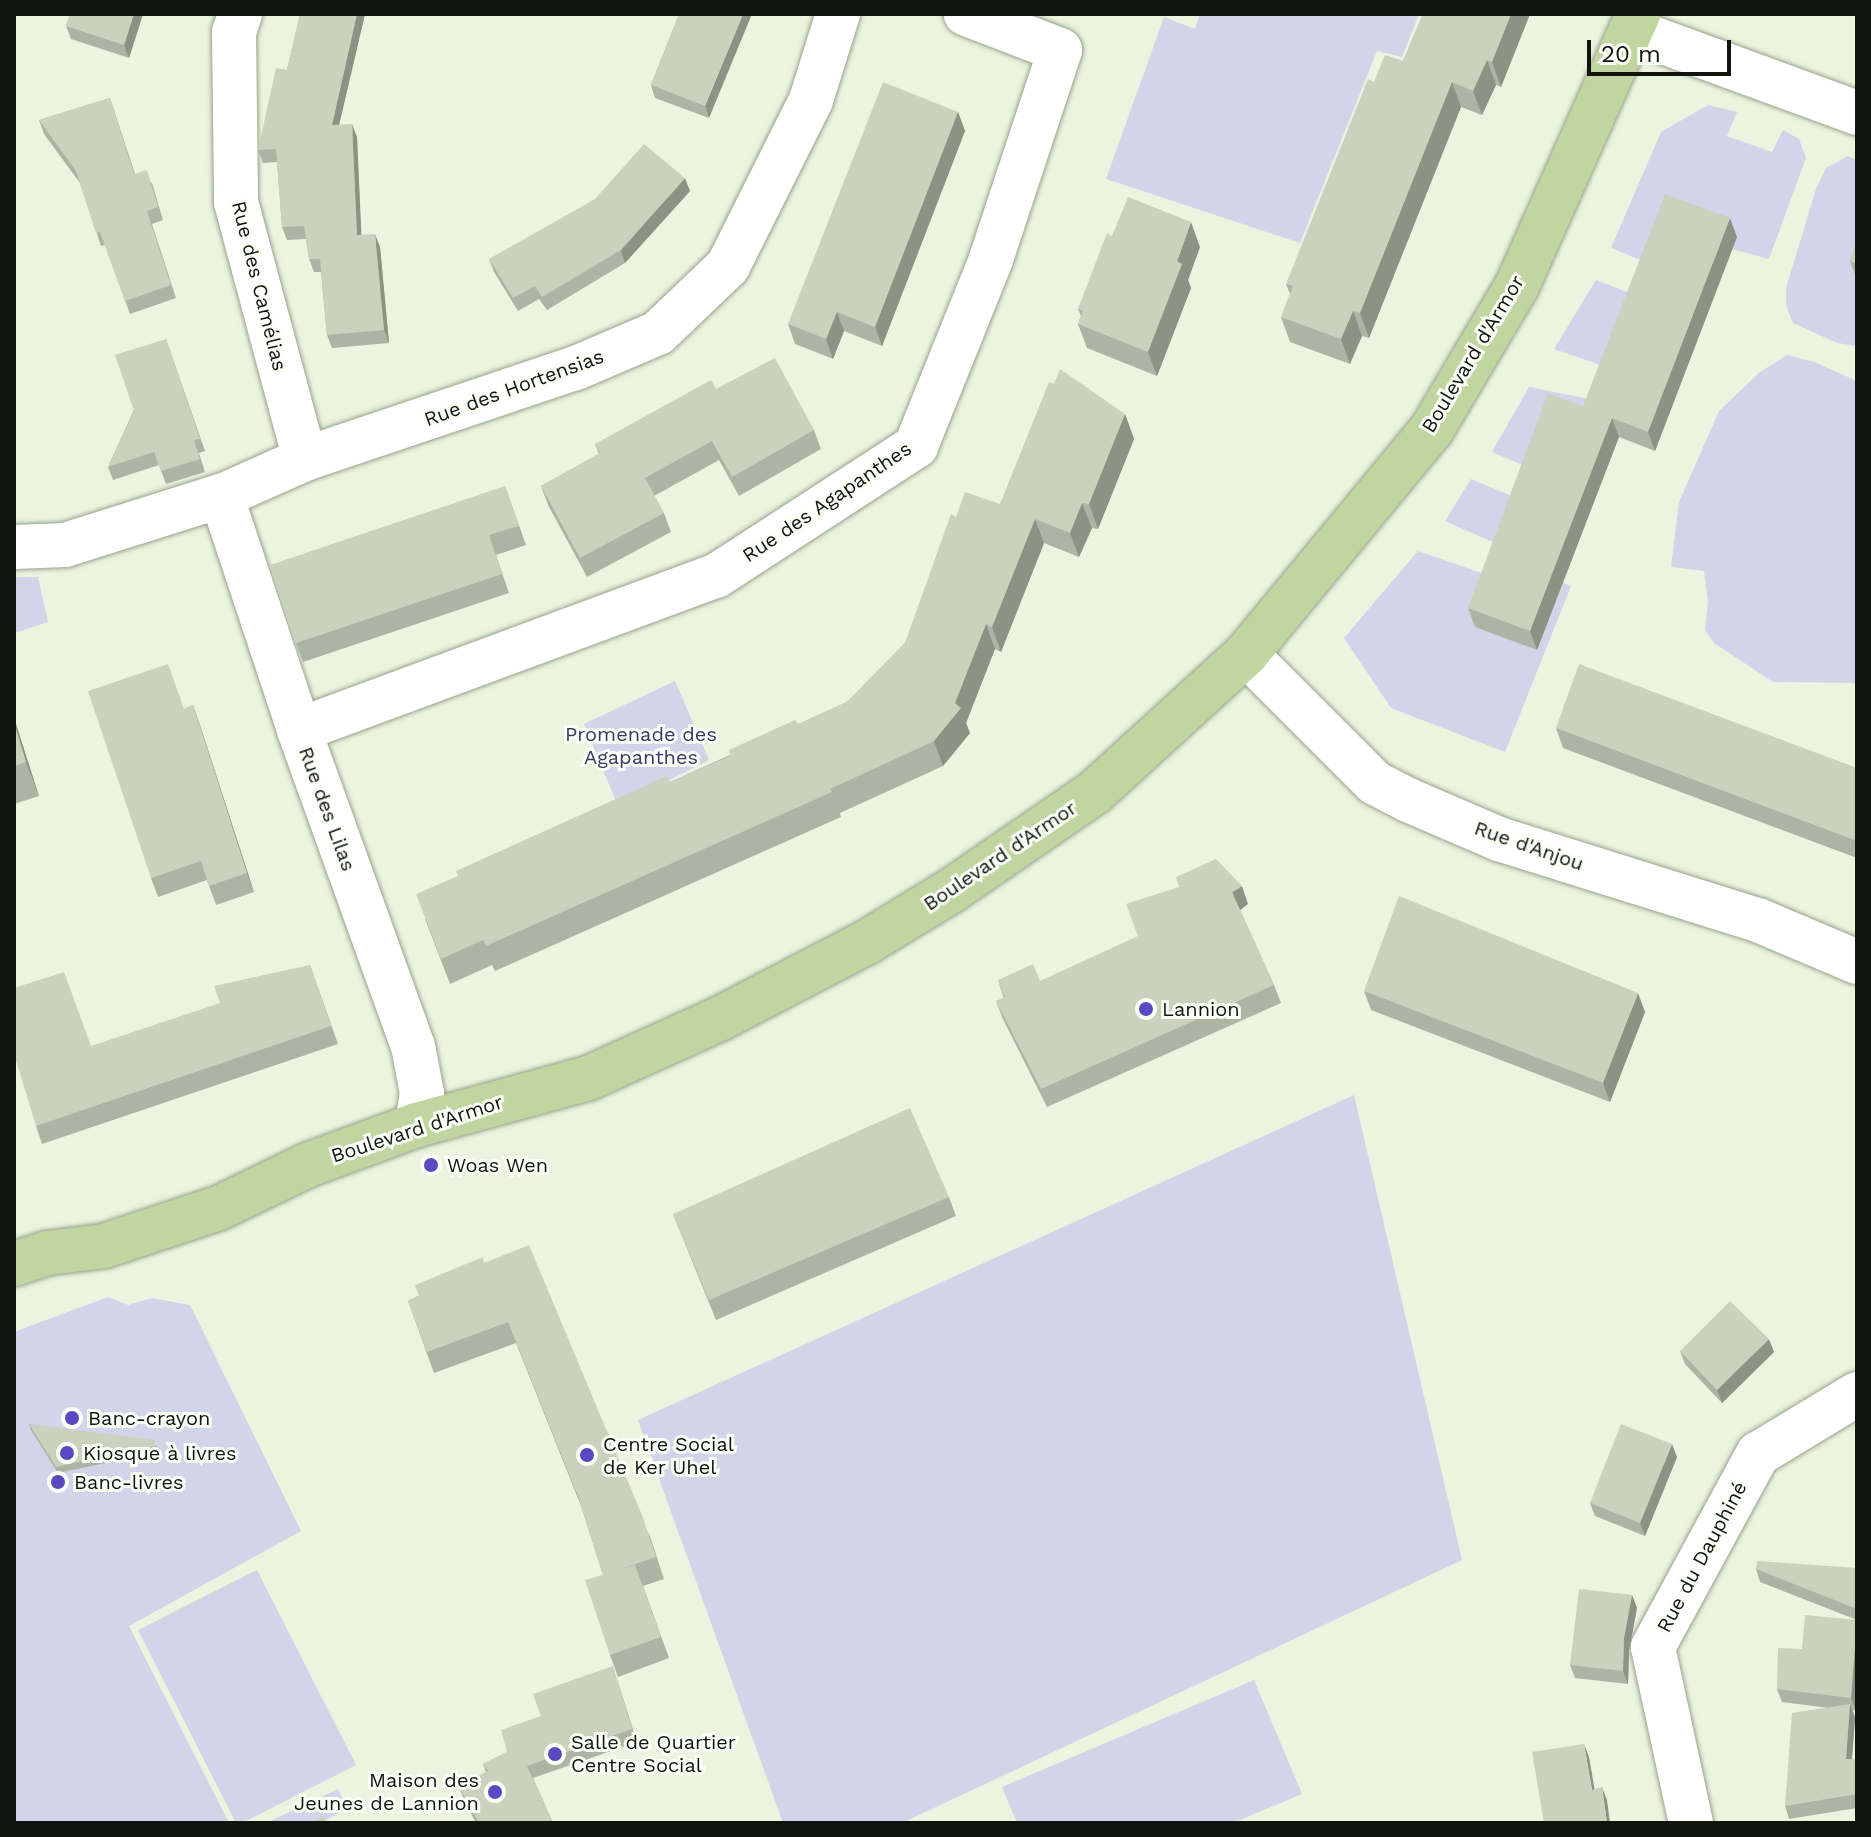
<!DOCTYPE html>
<meta charset="utf-8">
<style>
body{margin:0}
#map{position:relative;width:1871px;height:1837px;overflow:hidden;background:#eaf4de;font-family:"Work Sans",sans-serif}
div>[style]{position:absolute}
.green>*{inset:0;background:#d2d4ea}
.roads{filter:drop-shadow(0 0 2px #99a28e) drop-shadow(0 0 2px #99a28e)}
.minor>*{height:44px;margin:-22px;padding:0 22px;transform-origin:22px;border-radius:22px;background:#fff}
.major>*{height:44px;margin:-22px;padding:0 22px;transform-origin:22px;border-radius:22px;background:#c0d59f}
.wall>*{inset:0;background:#acb5a3}
.shaded-wall>*{inset:0;background:#8c9384}
.building>*{inset:0;background:#c8d2bd}
.dots>*{width:22px;height:22px;translate:-50% -50%;box-sizing:border-box;border:4px solid #fbfff6;border-radius:50%}
span{translate:-50% -50%;white-space:nowrap;text-align:center;line-height:1.15;-webkit-text-stroke:6px #fbfff6;paint-order:stroke}
.street-label{font-size:20px;color:#11140d}
.park-label{font-size:20px;color:#383964}
.poi-label{font-size:20px;color:#11140d}
.left{translate:0 -50%;text-align:left}
.right{translate:-100% -50%;text-align:right}
.frame{position:absolute;inset:0;border:16px solid #11140d;pointer-events:none}
.scale{position:absolute;left:1587px;top:40px;width:144px;height:36px;box-sizing:border-box;border:4px solid #11140d;border-top:0;padding-left:10px;font-size:24px;line-height:28px;white-space:nowrap;color:#11140d;-webkit-text-stroke:6px #fbfff6;paint-order:stroke}
</style>
<div id="map">
<div class="green">
<div style="clip-path:polygon(1200px 14px,1419px 14px,1402px 57px,1377px 51px,1300px 243px,1106px 179px,1164px 17px,1195px 29px)"></div>
<div style="clip-path:polygon(1708px 105px,1737px 112px,1727px 136px,1772px 152px,1783px 130px,1799px 139px,1806px 158px,1769px 259px,1732px 249px,1737px 237px,1653px 265px,1611px 248px,1661px 132px)"></div>
<div style="clip-path:polygon(1848px 156px,1857px 160px,1857px 346px,1837px 343px,1793px 323px,1786px 305px,1786px 288px,1816px 189px,1826px 168px)"></div>
<div style="clip-path:polygon(1596px 280px,1640px 297px,1612px 369px,1554px 349px)"></div>
<div style="clip-path:polygon(1787px 355px,1814px 362px,1857px 381px,1857px 683px,1773px 682px,1714px 643px,1705px 630px,1708px 602px,1704px 571px,1671px 567px,1679px 502px,1719px 411px,1760px 372px)"></div>
<div style="clip-path:polygon(1529px 387px,1599px 401px,1532px 469px,1492px 452px)"></div>
<div style="clip-path:polygon(1471px 479px,1521px 500px,1504px 547px,1445px 521px)"></div>
<div style="clip-path:polygon(1418px 551px,1493px 577px,1536px 650px,1563px 583px,1571px 586px,1505px 752px,1391px 708px,1344px 638px)"></div>
<div style="clip-path:polygon(14px 577px,38px 577px,48px 622px,14px 633px)"></div>
<div style="clip-path:polygon(675px 681px,709px 760px,618px 806px,584px 724px)"></div>
<div style="clip-path:polygon(1354px 1095px,1462px 1560px,902px 1823px,783px 1823px,638px 1420px)"></div>
<div style="clip-path:polygon(108px 1297px,128px 1305px,152px 1298px,190px 1305px,301px 1531px,129px 1626px,229px 1823px,14px 1823px,14px 1332px)"></div>
<div style="clip-path:polygon(257px 1570px,356px 1765px,242px 1823px,236px 1823px,138px 1630px)"></div>
<div style="clip-path:polygon(1254px 1680px,1302px 1794px,1233px 1823px,1017px 1823px,1002px 1787px)"></div>
<div style="clip-path:polygon(338px 1789px,347px 1809px,320px 1823px,266px 1823px)"></div>
</div>
<div class="roads">
<div class="minor">
<div style="left:240px;top:14px;width:19px;rotate:108deg"></div>
<div style="left:234px;top:32px;width:170px;rotate:89.3deg"></div>
<div style="left:236px;top:202px;width:266px;rotate:75deg"></div>
<div style="left:1633px;top:31px;width:239px;rotate:20.1deg"></div>
<div style="left:224px;top:495px;width:15px;rotate:82deg"></div>
<div style="left:226px;top:510px;width:232px;rotate:71.6deg"></div>
<div style="left:299px;top:730px;width:336px;rotate:70.2deg"></div>
<div style="left:413px;top:1046px;width:48px;rotate:79.2deg"></div>
<div style="left:422px;top:1093px;width:32px;rotate:99deg"></div>
<div style="left:14px;top:547px;width:51px;rotate:-2.2deg"></div>
<div style="left:65px;top:545px;width:167px;rotate:-17.5deg"></div>
<div style="left:224px;top:495px;width:89px;rotate:-24deg"></div>
<div style="left:305px;top:459px;width:286px;rotate:-18.6deg"></div>
<div style="left:576px;top:368px;width:89px;rotate:-23.1deg"></div>
<div style="left:658px;top:333px;width:97px;rotate:-43.7deg"></div>
<div style="left:728px;top:266px;width:186px;rotate:-63.4deg"></div>
<div style="left:811px;top:100px;width:90px;rotate:-72.6deg"></div>
<div style="left:1246px;top:654px;width:182px;rotate:45deg"></div>
<div style="left:1375px;top:783px;width:37px;rotate:27deg"></div>
<div style="left:1408px;top:800px;width:99px;rotate:23.2deg"></div>
<div style="left:1499px;top:839px;width:271px;rotate:17.4deg"></div>
<div style="left:1758px;top:920px;width:108px;rotate:23deg"></div>
<div style="left:299px;top:730px;width:445px;rotate:-20.3deg"></div>
<div style="left:716px;top:576px;width:239px;rotate:-33deg"></div>
<div style="left:916px;top:446px;width:201px;rotate:-68.1deg"></div>
<div style="left:991px;top:259px;width:220px;rotate:-71.7deg"></div>
<div style="left:1060px;top:50px;width:101px;rotate:-159deg"></div>
<div style="left:1691px;top:1823px;width:180px;rotate:-102.2deg"></div>
<div style="left:1653px;top:1647px;width:220px;rotate:-61.5deg"></div>
<div style="left:1758px;top:1454px;width:116px;rotate:-31.2deg"></div>
</div>
<div class="major">
<div style="left:14px;top:1264px;width:36px;rotate:-18deg"></div>
<div style="left:48px;top:1253px;width:56px;rotate:-7.1deg"></div>
<div style="left:104px;top:1246px;width:121px;rotate:-18.3deg"></div>
<div style="left:219px;top:1208px;width:99px;rotate:-25.8deg"></div>
<div style="left:308px;top:1165px;width:116px;rotate:-20.2deg"></div>
<div style="left:417px;top:1125px;width:178px;rotate:-15.3deg"></div>
<div style="left:589px;top:1078px;width:145px;rotate:-24.4deg"></div>
<div style="left:721px;top:1018px;width:165px;rotate:-27.5deg"></div>
<div style="left:867px;top:942px;width:98px;rotate:-31.3deg"></div>
<div style="left:951px;top:891px;width:175px;rotate:-34.5deg"></div>
<div style="left:1095px;top:792px;width:205px;rotate:-42.4deg"></div>
<div style="left:1246px;top:654px;width:292px;rotate:-50.4deg"></div>
<div style="left:1432px;top:429px;width:166px;rotate:-59.3deg"></div>
<div style="left:1517px;top:286px;width:298px;rotate:-66deg"></div>
</div>
</div>
<div class="wall">
<div style="clip-path:polygon(70px 14px,143px 14px,129px 58px,71px 39px,66px 26px)"></div>
<div style="clip-path:polygon(300px 14px,365px 14px,339px 125px,357px 137px,361px 235px,380px 247px,389px 343px,332px 348px,327px 335px,321px 272px,314px 272px,309px 259px,306px 239px,287px 240px,282px 227px,277px 162px,263px 163px,258px 150px,287px 70px)"></div>
<div style="clip-path:polygon(679px 14px,709px 118px,655px 98px,651px 85px)"></div>
<div style="clip-path:polygon(1423px 14px,1530px 14px,1501px 87px,1496px 85px,1482px 115px,1461px 107px,1369px 338px,1362px 336px,1350px 364px,1290px 342px,1281px 317px,1290px 294px,1286px 284px,1374px 82px,1403px 61px)"></div>
<div style="clip-path:polygon(110px 98px,135px 174px,152px 183px,163px 220px,152px 224px,176px 298px,130px 314px,105px 245px,101px 246px,80px 183px,44px 134px,39px 120px)"></div>
<div style="clip-path:polygon(958px 112px,965px 131px,882px 346px,844px 331px,833px 359px,795px 344px,788px 324px)"></div>
<div style="clip-path:polygon(690px 191px,625px 263px,547px 310px,539px 299px,518px 311px,494px 272px,489px 259px)"></div>
<div style="clip-path:polygon(1737px 237px,1655px 451px,1619px 437px,1537px 650px,1475px 627px,1468px 608px,1583px 406px)"></div>
<div style="clip-path:polygon(1857px 241px,1857px 280px,1850px 261px)"></div>
<div style="clip-path:polygon(1200px 247px,1188px 280px,1191px 288px,1157px 376px,1087px 348px,1078px 324px,1081px 316px,1078px 309px)"></div>
<div style="clip-path:polygon(166px 339px,205px 451px,199px 453px,205px 472px,166px 484px,159px 465px,113px 480px,108px 467px)"></div>
<div style="clip-path:polygon(716px 389px,814px 430px,821px 449px,739px 496px,719px 460px,654px 496px,664px 513px,671px 532px,587px 577px,548px 505px,541px 486px,599px 454px,595px 444px)"></div>
<div style="clip-path:polygon(1125px 414px,1134px 439px,1098px 529px,1092px 528px,1079px 557px,1044px 543px,1001px 652px,995px 649px,966px 723px,970px 733px,943px 766px,840px 813px,841px 817px,495px 971px,492px 965px,450px 984px,425px 919px,670px 782px,847px 702px,905px 643px,956px 517px,1000px 504px)"></div>
<div style="clip-path:polygon(505px 486px,526px 545px,496px 555px,509px 593px,303px 662px,296px 643px)"></div>
<div style="clip-path:polygon(193px 705px,254px 892px,216px 905px,207px 880px,158px 897px,151px 878px,184px 709px)"></div>
<div style="clip-path:polygon(14px 718px,39px 796px,14px 804px)"></div>
<div style="clip-path:polygon(1556px 728px,1857px 768px,1857px 858px,1563px 748px)"></div>
<div style="clip-path:polygon(1248px 904px,1240px 910px,1274px 985px,1281px 1003px,1047px 1107px,1003px 1019px,996px 1001px,1004px 998px,998px 980px,1040px 981px)"></div>
<div style="clip-path:polygon(310px 965px,338px 1044px,42px 1144px,36px 1126px,220px 1003px)"></div>
<div style="clip-path:polygon(1364px 991px,1645px 1012px,1610px 1102px,1371px 1010px)"></div>
<div style="clip-path:polygon(949px 1197px,956px 1216px,716px 1320px,673px 1214px)"></div>
<div style="clip-path:polygon(485px 1263px,650px 1536px,664px 1579px,643px 1586px,669px 1658px,618px 1677px,610px 1655px,603px 1575px,581px 1506px,516px 1343px,434px 1373px,408px 1301px)"></div>
<div style="clip-path:polygon(1680px 1351px,1774px 1352px,1722px 1403px,1685px 1364px)"></div>
<div style="clip-path:polygon(29px 1424px,157px 1446px,158px 1452px,58px 1473px,31px 1430px)"></div>
<div style="clip-path:polygon(1677px 1457px,1645px 1536px,1595px 1516px,1590px 1503px)"></div>
<div style="clip-path:polygon(1857px 1568px,1857px 1694px,1856px 1711px,1853px 1710px,1855px 1718px,1852px 1759px,1857px 1759px,1857px 1808px,1789px 1819px,1785px 1806px,1829px 1708px,1782px 1702px,1777px 1689px,1802px 1649px,1857px 1620px,1760px 1582px,1756px 1569px)"></div>
<div style="clip-path:polygon(1632px 1595px,1637px 1608px,1629px 1651px,1628px 1684px,1575px 1678px,1570px 1665px)"></div>
<div style="clip-path:polygon(617px 1679px,637px 1742px,533px 1778px,553px 1823px,476px 1823px,464px 1800px,459px 1787px,486px 1772px,483px 1764px,507px 1752px,541px 1716px)"></div>
</div>
<div class="shaded-wall">
<div style="clip-path:polygon(134px 14px,143px 14px,129px 58px,124px 45px)"></div>
<div style="clip-path:polygon(357px 14px,365px 14px,336px 138px,332px 125px)"></div>
<div style="clip-path:polygon(743px 14px,752px 14px,709px 118px,705px 106px)"></div>
<div style="clip-path:polygon(1511px 14px,1530px 14px,1501px 87px,1492px 62px)"></div>
<div style="clip-path:polygon(1487px 60px,1496px 85px,1482px 115px,1473px 91px)"></div>
<div style="clip-path:polygon(1452px 82px,1461px 107px,1369px 338px,1360px 313px)"></div>
<div style="clip-path:polygon(958px 112px,965px 131px,882px 346px,875px 327px)"></div>
<div style="clip-path:polygon(352px 124px,357px 137px,362px 248px,357px 235px)"></div>
<div style="clip-path:polygon(685px 178px,690px 191px,625px 263px,621px 250px)"></div>
<div style="clip-path:polygon(1730px 218px,1737px 237px,1655px 451px,1648px 432px)"></div>
<div style="clip-path:polygon(1191px 222px,1200px 247px,1188px 280px,1191px 288px,1157px 376px,1148px 352px,1177px 261px)"></div>
<div style="clip-path:polygon(375px 234px,380px 247px,389px 343px,384px 330px)"></div>
<div style="clip-path:polygon(1353px 311px,1362px 336px,1350px 364px,1341px 339px)"></div>
<div style="clip-path:polygon(837px 312px,844px 331px,833px 359px,826px 339px)"></div>
<div style="clip-path:polygon(1125px 414px,1134px 439px,1098px 529px,1089px 504px)"></div>
<div style="clip-path:polygon(1612px 418px,1619px 437px,1537px 650px,1530px 631px)"></div>
<div style="clip-path:polygon(1082px 503px,1092px 528px,1079px 557px,1070px 533px)"></div>
<div style="clip-path:polygon(1035px 519px,1044px 543px,1001px 652px,992px 627px)"></div>
<div style="clip-path:polygon(986px 624px,995px 649px,966px 723px,970px 733px,943px 766px,934px 741px,955px 703px)"></div>
<div style="clip-path:polygon(193px 705px,200px 725px,254px 892px,247px 873px)"></div>
<div style="clip-path:polygon(14px 718px,39px 796px,26px 762px,14px 723px)"></div>
<div style="clip-path:polygon(1242px 886px,1248px 904px,1239px 911px,1232px 892px)"></div>
<div style="clip-path:polygon(1638px 993px,1645px 1012px,1610px 1102px,1603px 1083px)"></div>
<div style="clip-path:polygon(1769px 1339px,1774px 1352px,1722px 1403px,1717px 1390px)"></div>
<div style="clip-path:polygon(1672px 1444px,1677px 1457px,1645px 1536px,1640px 1523px)"></div>
<div style="clip-path:polygon(1632px 1595px,1637px 1608px,1629px 1651px,1628px 1684px,1623px 1671px,1624px 1638px)"></div>
<div style="clip-path:polygon(1857px 1621px,1857px 1694px,1856px 1711px,1851px 1698px)"></div>
<div style="clip-path:polygon(1850px 1704px,1855px 1718px,1851px 1772px,1846px 1759px)"></div>
<div style="clip-path:polygon(1584px 1744px,1589px 1757px,1597px 1803px,1592px 1790px)"></div>
<div style="clip-path:polygon(1602px 1787px,1607px 1800px,1610px 1823px,1607px 1823px)"></div>
</div>
<div class="building">
<div style="clip-path:polygon(70px 14px,134px 14px,124px 45px,66px 26px)"></div>
<div style="clip-path:polygon(300px 14px,357px 14px,332px 125px,352px 124px,357px 235px,375px 234px,384px 330px,327px 335px,320px 259px,309px 259px,304px 226px,282px 227px,276px 149px,258px 150px,276px 68px,287px 70px)"></div>
<div style="clip-path:polygon(679px 14px,743px 14px,705px 106px,651px 85px)"></div>
<div style="clip-path:polygon(1423px 14px,1511px 14px,1492px 62px,1487px 60px,1473px 91px,1452px 82px,1360px 313px,1353px 311px,1341px 339px,1281px 317px,1293px 286px,1286px 284px,1368px 79px,1374px 82px,1385px 55px,1403px 61px)"></div>
<div style="clip-path:polygon(883px 82px,958px 112px,875px 327px,837px 312px,826px 339px,788px 324px)"></div>
<div style="clip-path:polygon(110px 98px,134px 174px,147px 170px,158px 207px,147px 211px,171px 285px,125px 301px,100px 232px,96px 233px,76px 171px,39px 120px)"></div>
<div style="clip-path:polygon(644px 144px,685px 178px,621px 250px,542px 297px,535px 286px,513px 298px,489px 259px,595px 199px)"></div>
<div style="clip-path:polygon(1665px 194px,1730px 218px,1648px 432px,1612px 418px,1530px 631px,1468px 608px,1548px 393px,1583px 406px)"></div>
<div style="clip-path:polygon(1128px 197px,1191px 222px,1177px 261px,1182px 264px,1148px 352px,1078px 324px,1083px 311px,1078px 309px,1107px 233px,1112px 236px)"></div>
<div style="clip-path:polygon(1857px 241px,1857px 264px,1850px 261px)"></div>
<div style="clip-path:polygon(166px 339px,200px 439px,194px 440px,200px 459px,161px 471px,154px 452px,108px 467px,134px 411px,115px 355px)"></div>
<div style="clip-path:polygon(775px 358px,814px 430px,732px 477px,712px 441px,645px 478px,664px 513px,580px 558px,541px 486px,600px 453px,595px 444px,711px 380px,716px 389px)"></div>
<div style="clip-path:polygon(1060px 369px,1125px 414px,1089px 504px,1082px 503px,1070px 533px,1035px 519px,992px 627px,986px 624px,955px 703px,961px 708px,934px 741px,830px 789px,832px 792px,486px 946px,483px 940px,441px 959px,416px 894px,458px 876px,456px 871px,538px 834px,667px 776px,670px 782px,730px 756px,729px 750px,795px 720px,798px 724px,847px 702px,905px 643px,951px 514px,956px 517px,965px 492px,1000px 504px,1049px 382px,1054px 384px)"></div>
<div style="clip-path:polygon(505px 486px,519px 526px,489px 535px,502px 574px,296px 643px,270px 565px)"></div>
<div style="clip-path:polygon(168px 664px,184px 709px,193px 705px,247px 873px,209px 886px,201px 861px,151px 878px,88px 691px)"></div>
<div style="clip-path:polygon(1579px 664px,1857px 768px,1857px 841px,1556px 728px)"></div>
<div style="clip-path:polygon(14px 723px,26px 762px,14px 766px)"></div>
<div style="clip-path:polygon(1216px 859px,1242px 886px,1232px 892px,1274px 985px,1041px 1089px,996px 1001px,1005px 997px,998px 980px,1033px 964px,1040px 981px,1138px 936px,1126px 904px,1179px 887px,1176px 877px)"></div>
<div style="clip-path:polygon(1399px 896px,1638px 993px,1603px 1083px,1364px 991px)"></div>
<div style="clip-path:polygon(310px 965px,331px 1026px,36px 1126px,14px 1054px,14px 988px,64px 972px,91px 1046px,220px 1003px,214px 986px)"></div>
<div style="clip-path:polygon(910px 1108px,949px 1197px,709px 1300px,673px 1214px)"></div>
<div style="clip-path:polygon(529px 1245px,642px 1515px,656px 1557px,621px 1569px,635px 1565px,661px 1637px,610px 1655px,585px 1580px,603px 1575px,578px 1496px,508px 1322px,427px 1352px,408px 1301px,419px 1296px,415px 1285px,483px 1257px,484px 1263px)"></div>
<div style="clip-path:polygon(1730px 1301px,1769px 1339px,1717px 1390px,1680px 1351px)"></div>
<div style="clip-path:polygon(29px 1424px,155px 1440px,155px 1446px,56px 1467px)"></div>
<div style="clip-path:polygon(1621px 1424px,1672px 1444px,1640px 1523px,1590px 1503px)"></div>
<div style="clip-path:polygon(1757px 1561px,1857px 1568px,1857px 1609px,1756px 1569px)"></div>
<div style="clip-path:polygon(1579px 1589px,1632px 1595px,1624px 1638px,1623px 1671px,1570px 1665px)"></div>
<div style="clip-path:polygon(1805px 1615px,1857px 1620px,1851px 1698px,1777px 1689px,1778px 1648px,1802px 1649px)"></div>
<div style="clip-path:polygon(613px 1666px,632px 1729px,527px 1766px,553px 1823px,479px 1823px,459px 1787px,488px 1771px,483px 1764px,507px 1752px,501px 1730px,541px 1716px,533px 1694px)"></div>
<div style="clip-path:polygon(1850px 1704px,1846px 1759px,1857px 1759px,1857px 1794px,1785px 1806px,1792px 1713px)"></div>
<div style="clip-path:polygon(1584px 1744px,1592px 1790px,1602px 1787px,1607px 1823px,1544px 1823px,1532px 1752px)"></div>
<div style="clip-path:polygon(323px 1816px,327px 1823px,312px 1823px)"></div>
</div>
<div class="dots">
<div style="left:1146px;top:1009px;background:#564bc2"></div>
<div style="left:431px;top:1165px;background:#564bc2"></div>
<div style="left:72px;top:1418px;background:#564bc2"></div>
<div style="left:67px;top:1453px;background:#564bc2"></div>
<div style="left:587px;top:1455px;background:#564bc2"></div>
<div style="left:58px;top:1482px;background:#564bc2"></div>
<div style="left:555px;top:1754px;background:#564bc2"></div>
<div style="left:495px;top:1792px;background:#564bc2"></div>
</div>
<div class="street-label">
<span style="left:259px;top:286px;rotate:76deg">Rue des Camélias</span>
<span style="left:1473px;top:354px;rotate:-59deg">Boulevard d'Armor</span>
<span style="left:514px;top:388px;rotate:-20deg">Rue des Hortensias</span>
<span style="left:827px;top:502px;rotate:-34deg">Rue des Agapanthes</span>
<span style="left:327px;top:809px;rotate:70deg">Rue des Lilas</span>
<span style="left:1529px;top:846px;rotate:19deg">Rue d'Anjou</span>
<span style="left:1000px;top:856px;rotate:-34deg">Boulevard d'Armor</span>
<span style="left:417px;top:1129px;rotate:-18deg">Boulevard d'Armor</span>
<span style="left:1702px;top:1557px;rotate:-62deg">Rue du Dauphiné</span>
</div>
<div class="park-label">
<span style="left:641px;top:746px">Promenade des<br>Agapanthes</span>
</div>
<div class="poi-label">
<span class="left" style="left:1162px;top:1009px">Lannion</span>
<span class="left" style="left:447px;top:1165px">Woas Wen</span>
<span class="left" style="left:88px;top:1418px">Banc-crayon</span>
<span class="left" style="left:603px;top:1456px">Centre Social<br>de Ker Uhel</span>
<span class="left" style="left:83px;top:1453px">Kiosque à livres</span>
<span class="left" style="left:74px;top:1482px">Banc-livres</span>
<span class="left" style="left:571px;top:1754px">Salle de Quartier<br>Centre Social</span>
<span class="right" style="left:479px;top:1792px">Maison des<br>Jeunes de Lannion</span>
</div>
<div class="frame"></div>
<div class="scale">20 m</div>
</div>
